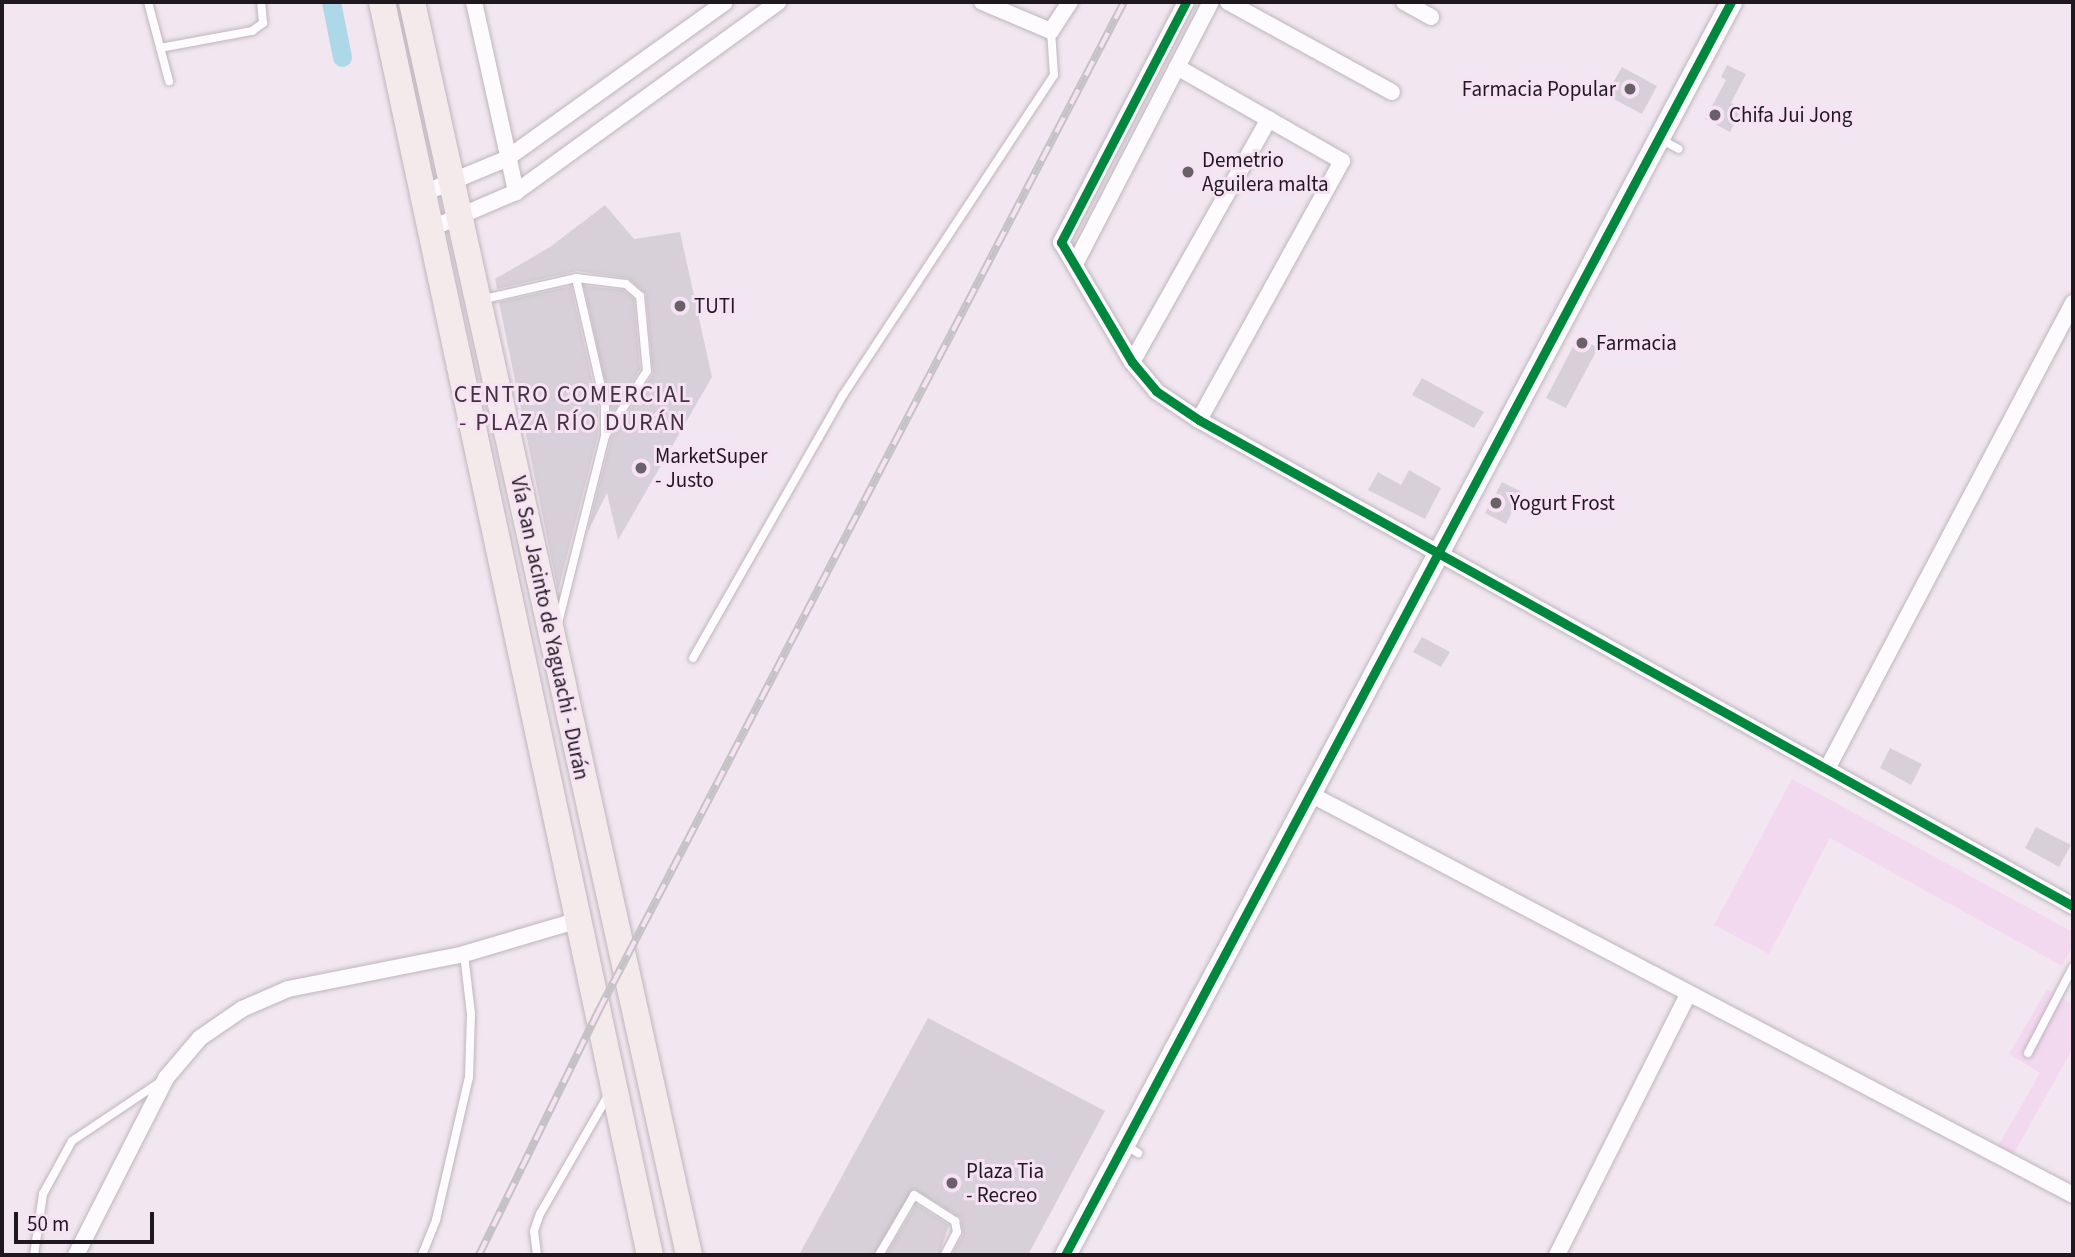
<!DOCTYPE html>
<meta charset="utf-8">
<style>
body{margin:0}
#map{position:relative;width:2075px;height:1257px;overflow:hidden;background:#f2e7f0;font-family:"Source Sans 3",sans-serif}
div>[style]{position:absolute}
.green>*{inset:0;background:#f3d9f0}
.canal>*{height:19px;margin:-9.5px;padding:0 9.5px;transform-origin:9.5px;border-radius:9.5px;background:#acd8e7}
.building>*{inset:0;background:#d8d0d8}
.roads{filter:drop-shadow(0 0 2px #beb5bc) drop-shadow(0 0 2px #beb5bc)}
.service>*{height:8px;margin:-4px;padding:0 4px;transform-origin:4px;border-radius:4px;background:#fdfbfd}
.minor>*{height:16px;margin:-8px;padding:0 8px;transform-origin:8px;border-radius:8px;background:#fdfbfd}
.tertiary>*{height:21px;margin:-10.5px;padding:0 10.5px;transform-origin:10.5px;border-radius:10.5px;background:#fdfbfd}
.primary>*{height:26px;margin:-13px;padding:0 13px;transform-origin:13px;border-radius:13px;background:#f4eaec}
.rail>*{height:8px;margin-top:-4px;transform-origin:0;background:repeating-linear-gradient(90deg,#f7e2f4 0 16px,#c5c2c5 0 32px);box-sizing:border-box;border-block:2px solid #c5c2c5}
.cycleway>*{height:9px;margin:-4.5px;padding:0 4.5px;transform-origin:4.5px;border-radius:4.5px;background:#00873e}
.dots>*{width:19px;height:19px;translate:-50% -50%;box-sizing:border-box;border:4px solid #f7e2f4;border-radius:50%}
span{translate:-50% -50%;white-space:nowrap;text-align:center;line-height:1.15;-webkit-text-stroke:6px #f7e2f4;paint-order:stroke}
.poi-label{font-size:21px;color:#1f181f}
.right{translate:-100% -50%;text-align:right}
.left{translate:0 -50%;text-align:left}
.street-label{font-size:21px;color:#1f181f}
.quarter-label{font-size:24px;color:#423240;letter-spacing:2px}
.frame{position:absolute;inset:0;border:4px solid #1f181f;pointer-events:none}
.scale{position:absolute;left:14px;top:1212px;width:140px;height:32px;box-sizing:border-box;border:4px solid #1f181f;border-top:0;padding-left:9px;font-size:21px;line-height:24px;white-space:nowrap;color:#1f181f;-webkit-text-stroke:5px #f7e2f4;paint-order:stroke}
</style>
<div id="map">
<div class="green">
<div style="clip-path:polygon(1792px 779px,2073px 932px,2073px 945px,2062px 966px,1830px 838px,1769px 954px,1714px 925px)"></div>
<div style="clip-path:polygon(2047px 989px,2073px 1005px,2073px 1048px,2013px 1155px,1998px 1146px,2040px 1073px,2009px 1054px)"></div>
</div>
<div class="canal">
<div style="left:331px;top:2px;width:56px;rotate:78.7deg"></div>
</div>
<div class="building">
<div style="clip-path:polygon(1727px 65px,1746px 74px,1731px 103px,1742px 108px,1730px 132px,1705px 119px,1726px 80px,1721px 77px)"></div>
<div style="clip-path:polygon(1622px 67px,1657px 86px,1642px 114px,1606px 95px)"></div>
<div style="clip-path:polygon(605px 205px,634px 239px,680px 232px,712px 377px,618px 540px,607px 493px,587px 533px,611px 439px,653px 374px,646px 294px,628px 278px,577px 271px,497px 289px,495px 279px,550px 247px)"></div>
<div style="clip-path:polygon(571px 286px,598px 406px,598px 435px,558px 591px,499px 302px)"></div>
<div style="clip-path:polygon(584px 286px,623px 290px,634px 299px,640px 369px,612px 414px)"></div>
<div style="clip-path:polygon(1578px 337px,1598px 348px,1566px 408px,1546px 398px)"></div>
<div style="clip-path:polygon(1422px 378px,1484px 412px,1474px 428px,1412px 395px)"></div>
<div style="clip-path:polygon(1409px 470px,1441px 488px,1425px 519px,1368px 490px,1378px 472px,1401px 485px)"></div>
<div style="clip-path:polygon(1502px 482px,1522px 492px,1506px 524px,1485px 513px)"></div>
<div style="clip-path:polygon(1422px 637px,1450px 652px,1441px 667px,1413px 652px)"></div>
<div style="clip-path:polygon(1890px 748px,1922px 764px,1911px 785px,1880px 768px)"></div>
<div style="clip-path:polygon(2036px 827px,2071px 845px,2059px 867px,2025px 848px)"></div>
<div style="clip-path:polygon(928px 1018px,1105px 1111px,1028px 1255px,952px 1255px,963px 1234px,961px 1218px,914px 1189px,873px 1255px,799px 1255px)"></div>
<div style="clip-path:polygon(916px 1204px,949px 1225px,939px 1255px,886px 1255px)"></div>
</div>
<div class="roads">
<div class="service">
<div style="left:148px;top:2px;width:82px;rotate:75.1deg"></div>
<div style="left:160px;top:48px;width:94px;rotate:-10.5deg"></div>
<div style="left:252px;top:31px;width:14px;rotate:-36deg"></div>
<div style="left:263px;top:23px;width:21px;rotate:-95deg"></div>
<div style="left:1660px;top:139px;width:21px;rotate:28deg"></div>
<div style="left:576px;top:278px;width:50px;rotate:6.8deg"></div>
<div style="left:626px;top:284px;width:18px;rotate:41deg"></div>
<div style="left:640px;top:296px;width:75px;rotate:84.7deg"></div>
<div style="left:647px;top:371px;width:77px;rotate:122.9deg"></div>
<div style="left:480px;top:300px;width:98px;rotate:-12.9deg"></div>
<div style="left:576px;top:278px;width:130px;rotate:77.1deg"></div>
<div style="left:605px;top:405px;width:31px;rotate:90deg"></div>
<div style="left:605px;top:436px;width:193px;rotate:104.1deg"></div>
<div style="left:693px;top:658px;width:303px;rotate:-60.3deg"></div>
<div style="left:843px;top:395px;width:383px;rotate:-56.6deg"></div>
<div style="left:1054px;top:75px;width:44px;rotate:-93.9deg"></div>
<div style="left:2028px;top:1053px;width:97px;rotate:-62.4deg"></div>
<div style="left:1124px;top:1144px;width:17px;rotate:33deg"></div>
<div style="left:34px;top:1255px;width:62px;rotate:-81.6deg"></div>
<div style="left:43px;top:1194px;width:60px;rotate:-61.3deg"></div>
<div style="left:72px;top:1141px;width:106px;rotate:-33.8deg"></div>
<div style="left:422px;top:1255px;width:38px;rotate:-68deg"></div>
<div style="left:436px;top:1220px;width:147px;rotate:-77deg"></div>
<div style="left:469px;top:1077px;width:63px;rotate:-88.2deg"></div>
<div style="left:471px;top:1014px;width:60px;rotate:-96.7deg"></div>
<div style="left:537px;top:1255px;width:24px;rotate:-97deg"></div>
<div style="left:534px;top:1231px;width:18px;rotate:-71deg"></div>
<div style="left:540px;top:1214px;width:138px;rotate:-60.1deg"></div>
<div style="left:879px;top:1255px;width:69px;rotate:-59.7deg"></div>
<div style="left:914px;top:1195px;width:49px;rotate:32.4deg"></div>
<div style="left:955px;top:1221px;width:11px;rotate:80deg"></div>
<div style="left:957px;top:1232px;width:26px;rotate:118deg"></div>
</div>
<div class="minor">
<div style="left:474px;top:2px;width:195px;rotate:77.5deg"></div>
<div style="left:982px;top:2px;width:75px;rotate:22.8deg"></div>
<div style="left:1051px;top:31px;width:35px;rotate:-57deg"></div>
<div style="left:1186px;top:2px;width:271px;rotate:117.5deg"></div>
<div style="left:1061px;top:242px;width:139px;rotate:59.4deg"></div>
<div style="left:1132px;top:362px;width:38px;rotate:50deg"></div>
<div style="left:1156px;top:391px;width:52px;rotate:34deg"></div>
<div style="left:1199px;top:420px;width:1000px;rotate:29.08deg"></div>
<div style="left:1228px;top:2px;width:187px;rotate:28.8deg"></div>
<div style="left:1404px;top:2px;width:31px;rotate:29deg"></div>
<div style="left:1177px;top:67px;width:190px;rotate:29.7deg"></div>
<div style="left:1342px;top:161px;width:296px;rotate:118.9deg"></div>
<div style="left:424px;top:193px;width:89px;rotate:-22.5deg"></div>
<div style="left:506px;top:159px;width:269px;rotate:-35.6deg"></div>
<div style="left:432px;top:228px;width:91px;rotate:-23.2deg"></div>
<div style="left:516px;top:192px;width:324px;rotate:-35.9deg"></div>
<div style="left:1075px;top:264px;width:295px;rotate:-62.6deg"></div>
<div style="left:1132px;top:362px;width:279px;rotate:-60.6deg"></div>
<div style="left:1827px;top:769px;width:527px;rotate:-62.17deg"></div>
<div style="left:1310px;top:794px;width:862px;rotate:27.72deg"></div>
<div style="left:76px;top:1255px;width:199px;rotate:-63deg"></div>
<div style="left:166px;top:1078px;width:52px;rotate:-49.6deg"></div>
<div style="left:200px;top:1038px;width:51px;rotate:-34.6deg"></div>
<div style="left:242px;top:1009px;width:50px;rotate:-23.5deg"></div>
<div style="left:288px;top:989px;width:179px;rotate:-11.2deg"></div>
<div style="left:464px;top:954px;width:120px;rotate:-16.5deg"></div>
<div style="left:1557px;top:1255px;width:292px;rotate:-63.3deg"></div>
</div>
<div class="tertiary">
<div style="left:1065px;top:1255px;width:1419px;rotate:-62.01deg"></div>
</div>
<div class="primary">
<div style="left:382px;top:2px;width:1281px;rotate:77.93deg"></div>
<div style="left:412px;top:2px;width:1283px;rotate:77.53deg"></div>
</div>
</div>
<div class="rail">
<div style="left:479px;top:1255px;width:271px;rotate:-63.9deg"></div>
<div style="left:598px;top:1012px;width:1139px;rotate:-62.49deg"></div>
</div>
<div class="cycleway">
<div style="left:1186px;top:2px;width:271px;rotate:117.5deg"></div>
<div style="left:1061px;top:242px;width:139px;rotate:59.4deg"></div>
<div style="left:1132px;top:362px;width:38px;rotate:50deg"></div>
<div style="left:1156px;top:391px;width:52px;rotate:34deg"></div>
<div style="left:1199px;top:420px;width:1000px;rotate:29.08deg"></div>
<div style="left:1065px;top:1255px;width:1419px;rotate:-62.01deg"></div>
</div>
<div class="dots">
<div style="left:1630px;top:89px;background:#696068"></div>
<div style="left:1715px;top:115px;background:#696068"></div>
<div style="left:1188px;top:172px;background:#696068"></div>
<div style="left:680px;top:306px;background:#696068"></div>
<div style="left:1582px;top:343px;background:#696068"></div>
<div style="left:641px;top:468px;background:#696068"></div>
<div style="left:1496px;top:503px;background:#696068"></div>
<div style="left:952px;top:1183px;background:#696068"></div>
</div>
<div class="poi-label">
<span class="right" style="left:1616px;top:89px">Farmacia Popular</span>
<span class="left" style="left:1729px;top:115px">Chifa Jui Jong</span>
<span class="left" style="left:1202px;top:172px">Demetrio<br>Aguilera malta</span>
<span class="left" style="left:694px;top:306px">TUTI</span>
<span class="left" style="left:1596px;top:343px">Farmacia</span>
<span class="left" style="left:655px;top:468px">MarketSuper<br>- Justo</span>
<span class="left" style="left:1510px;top:503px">Yogurt Frost</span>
<span class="left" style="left:966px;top:1183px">Plaza Tia<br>- Recreo</span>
</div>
<div class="street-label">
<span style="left:550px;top:628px;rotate:78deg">Vía San Jacinto de Yaguachi - Durán</span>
</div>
<div class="quarter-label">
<span style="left:573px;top:409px">CENTRO COMERCIAL<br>- PLAZA RÍO DURÁN</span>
</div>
<div class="frame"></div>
<div class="scale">50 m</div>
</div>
